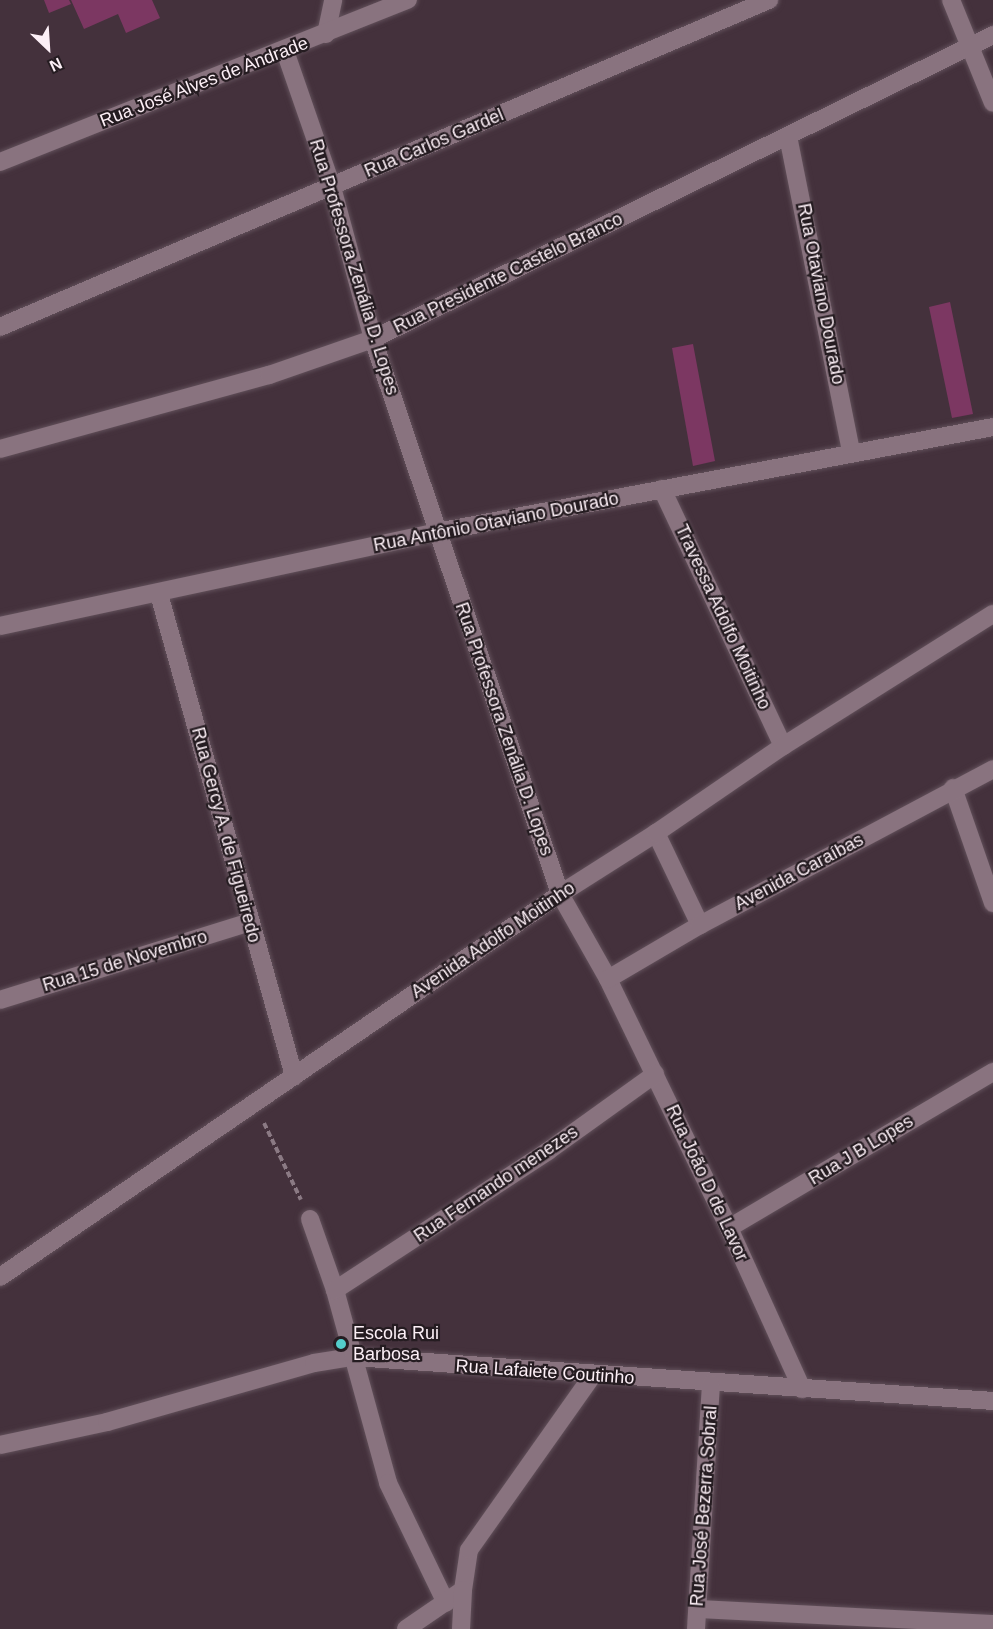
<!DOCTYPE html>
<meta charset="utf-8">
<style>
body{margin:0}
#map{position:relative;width:993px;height:1629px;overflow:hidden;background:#44313c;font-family:Arial,sans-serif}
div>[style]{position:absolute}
.building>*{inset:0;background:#7c3762}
.path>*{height:4px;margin-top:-2px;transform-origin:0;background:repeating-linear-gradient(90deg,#8b7a84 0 6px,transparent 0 9px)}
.roads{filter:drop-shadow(0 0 2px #61505a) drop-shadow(0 0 2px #61505a)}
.street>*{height:18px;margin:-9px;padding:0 9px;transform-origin:9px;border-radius:9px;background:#89737f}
.secondary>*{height:18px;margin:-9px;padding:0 9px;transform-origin:9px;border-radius:9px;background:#89737f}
.dots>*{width:16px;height:16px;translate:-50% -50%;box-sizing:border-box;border:3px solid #251c21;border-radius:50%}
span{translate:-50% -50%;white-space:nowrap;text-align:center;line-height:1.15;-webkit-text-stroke:4.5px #251c21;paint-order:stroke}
.street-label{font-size:18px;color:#fceff6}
.poi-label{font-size:18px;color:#fceff6}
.left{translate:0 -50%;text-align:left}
.north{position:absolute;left:18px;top:18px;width:60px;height:60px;-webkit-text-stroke:4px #251c21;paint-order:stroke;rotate:155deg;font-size:16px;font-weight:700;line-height:24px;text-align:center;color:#fceff6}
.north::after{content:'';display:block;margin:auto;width:21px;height:27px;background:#fceff6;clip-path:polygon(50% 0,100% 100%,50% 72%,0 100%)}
</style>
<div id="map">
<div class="building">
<div style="clip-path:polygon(44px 0,69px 0,71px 4px,49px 13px)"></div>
<div style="clip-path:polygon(71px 0,152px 0,160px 18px,126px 33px,118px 14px,84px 29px)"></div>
<div style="clip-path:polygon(950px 302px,973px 414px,952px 418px,929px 307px)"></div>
<div style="clip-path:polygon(693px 344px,715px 461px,693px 466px,672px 348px)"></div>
</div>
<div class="path">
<div style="left:264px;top:1123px;width:85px;rotate:64.3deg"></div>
</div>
<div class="roads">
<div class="street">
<div style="left:951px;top:0;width:111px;rotate:67.8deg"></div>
<div style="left:326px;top:34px;width:35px;rotate:-78deg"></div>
<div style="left:285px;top:51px;width:144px;rotate:70.9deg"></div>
<div style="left:332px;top:187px;width:157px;rotate:74.9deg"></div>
<div style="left:373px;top:339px;width:586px;rotate:71.38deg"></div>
<div style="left:788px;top:136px;width:322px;rotate:78.7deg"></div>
<div style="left:0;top:162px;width:439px;rotate:-21.7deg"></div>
<div style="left:0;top:327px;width:836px;rotate:-23.04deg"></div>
<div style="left:0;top:449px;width:279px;rotate:-15.4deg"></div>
<div style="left:269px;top:375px;width:110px;rotate:-19.1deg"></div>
<div style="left:373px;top:339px;width:691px;rotate:-26.12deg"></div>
<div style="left:662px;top:489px;width:284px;rotate:64.8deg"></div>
<div style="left:159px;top:594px;width:501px;rotate:74.35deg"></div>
<div style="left:953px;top:788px;width:122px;rotate:70.8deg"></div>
<div style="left:608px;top:979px;width:277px;rotate:64.1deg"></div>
<div style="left:729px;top:1228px;width:177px;rotate:65.6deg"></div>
<div style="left:0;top:1000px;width:262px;rotate:-17.3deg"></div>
<div style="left:310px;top:1219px;width:75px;rotate:70.6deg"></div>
<div style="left:335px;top:1290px;width:200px;rotate:74.6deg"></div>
<div style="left:388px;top:1483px;width:133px;rotate:64.2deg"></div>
<div style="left:729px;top:1228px;width:307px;rotate:-30.6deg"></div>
<div style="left:335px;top:1290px;width:254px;rotate:-33.1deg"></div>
<div style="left:548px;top:1151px;width:132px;rotate:-35.7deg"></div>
<div style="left:0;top:1445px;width:109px;rotate:-12.1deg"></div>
<div style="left:107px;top:1422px;width:215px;rotate:-15.9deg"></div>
<div style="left:314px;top:1363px;width:39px;rotate:-9deg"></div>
<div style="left:353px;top:1357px;width:642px;rotate:3.93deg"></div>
<div style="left:698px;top:1609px;width:295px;rotate:2.9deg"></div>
<div style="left:406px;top:1629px;width:69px;rotate:-34.4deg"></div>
<div style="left:463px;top:1590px;width:40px;rotate:-81.5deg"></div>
<div style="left:469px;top:1550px;width:213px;rotate:-54.7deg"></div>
<div style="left:461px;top:1629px;width:39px;rotate:-87deg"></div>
<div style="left:696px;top:1629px;width:245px;rotate:-86.5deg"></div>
</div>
<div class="secondary">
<div style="left:0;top:626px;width:447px;rotate:-12.1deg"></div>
<div style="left:437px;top:532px;width:566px;rotate:-10.69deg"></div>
<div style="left:656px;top:833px;width:102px;rotate:64.4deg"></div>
<div style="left:560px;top:894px;width:98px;rotate:60.5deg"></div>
<div style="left:608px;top:979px;width:107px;rotate:-30.4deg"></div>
<div style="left:700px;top:925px;width:332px;rotate:-28deg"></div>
<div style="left:0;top:1277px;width:678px;rotate:-34.37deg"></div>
<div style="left:560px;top:894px;width:114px;rotate:-32.4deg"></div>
<div style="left:656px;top:833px;width:154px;rotate:-34.4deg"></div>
<div style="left:783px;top:746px;width:248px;rotate:-32.2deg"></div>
</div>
</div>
<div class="dots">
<div style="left:341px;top:1344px;background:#53cdcb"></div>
</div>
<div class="street-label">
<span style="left:204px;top:82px;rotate:-21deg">Rua José Alves de Andrade</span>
<span style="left:434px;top:143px;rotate:-23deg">Rua Carlos Gardel</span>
<span style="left:354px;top:267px;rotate:73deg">Rua Professora Zenália D. Lopes</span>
<span style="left:508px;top:273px;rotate:-26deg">Rua Presidente Castelo Branco</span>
<span style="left:821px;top:294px;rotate:79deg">Rua Otaviano Dourado</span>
<span style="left:496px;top:522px;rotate:-11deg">Rua Antônio Otaviano Dourado</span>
<span style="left:723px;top:617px;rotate:65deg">Travessa Adolfo Moitinho</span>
<span style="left:504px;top:729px;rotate:71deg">Rua Professora Zenália D. Lopes</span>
<span style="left:226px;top:835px;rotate:75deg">Rua Gercy A. de Figueiredo</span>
<span style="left:799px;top:872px;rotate:-28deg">Avenida Caraíbas</span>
<span style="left:493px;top:940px;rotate:-34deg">Avenida Adolfo Moitinho</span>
<span style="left:125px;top:961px;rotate:-17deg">Rua 15 de Novembro</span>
<span style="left:861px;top:1150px;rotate:-31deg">Rua J B Lopes</span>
<span style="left:707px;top:1183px;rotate:65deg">Rua João D de Lavor</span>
<span style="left:496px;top:1184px;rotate:-34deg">Rua Fernando menezes</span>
<span style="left:545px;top:1372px;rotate:4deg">Rua Lafaiete Coutinho</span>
<span style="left:704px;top:1506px;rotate:-86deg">Rua José Bezerra Sobral</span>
</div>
<div class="poi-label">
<span class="left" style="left:353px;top:1344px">Escola Rui<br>Barbosa</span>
</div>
<div class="north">N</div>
</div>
